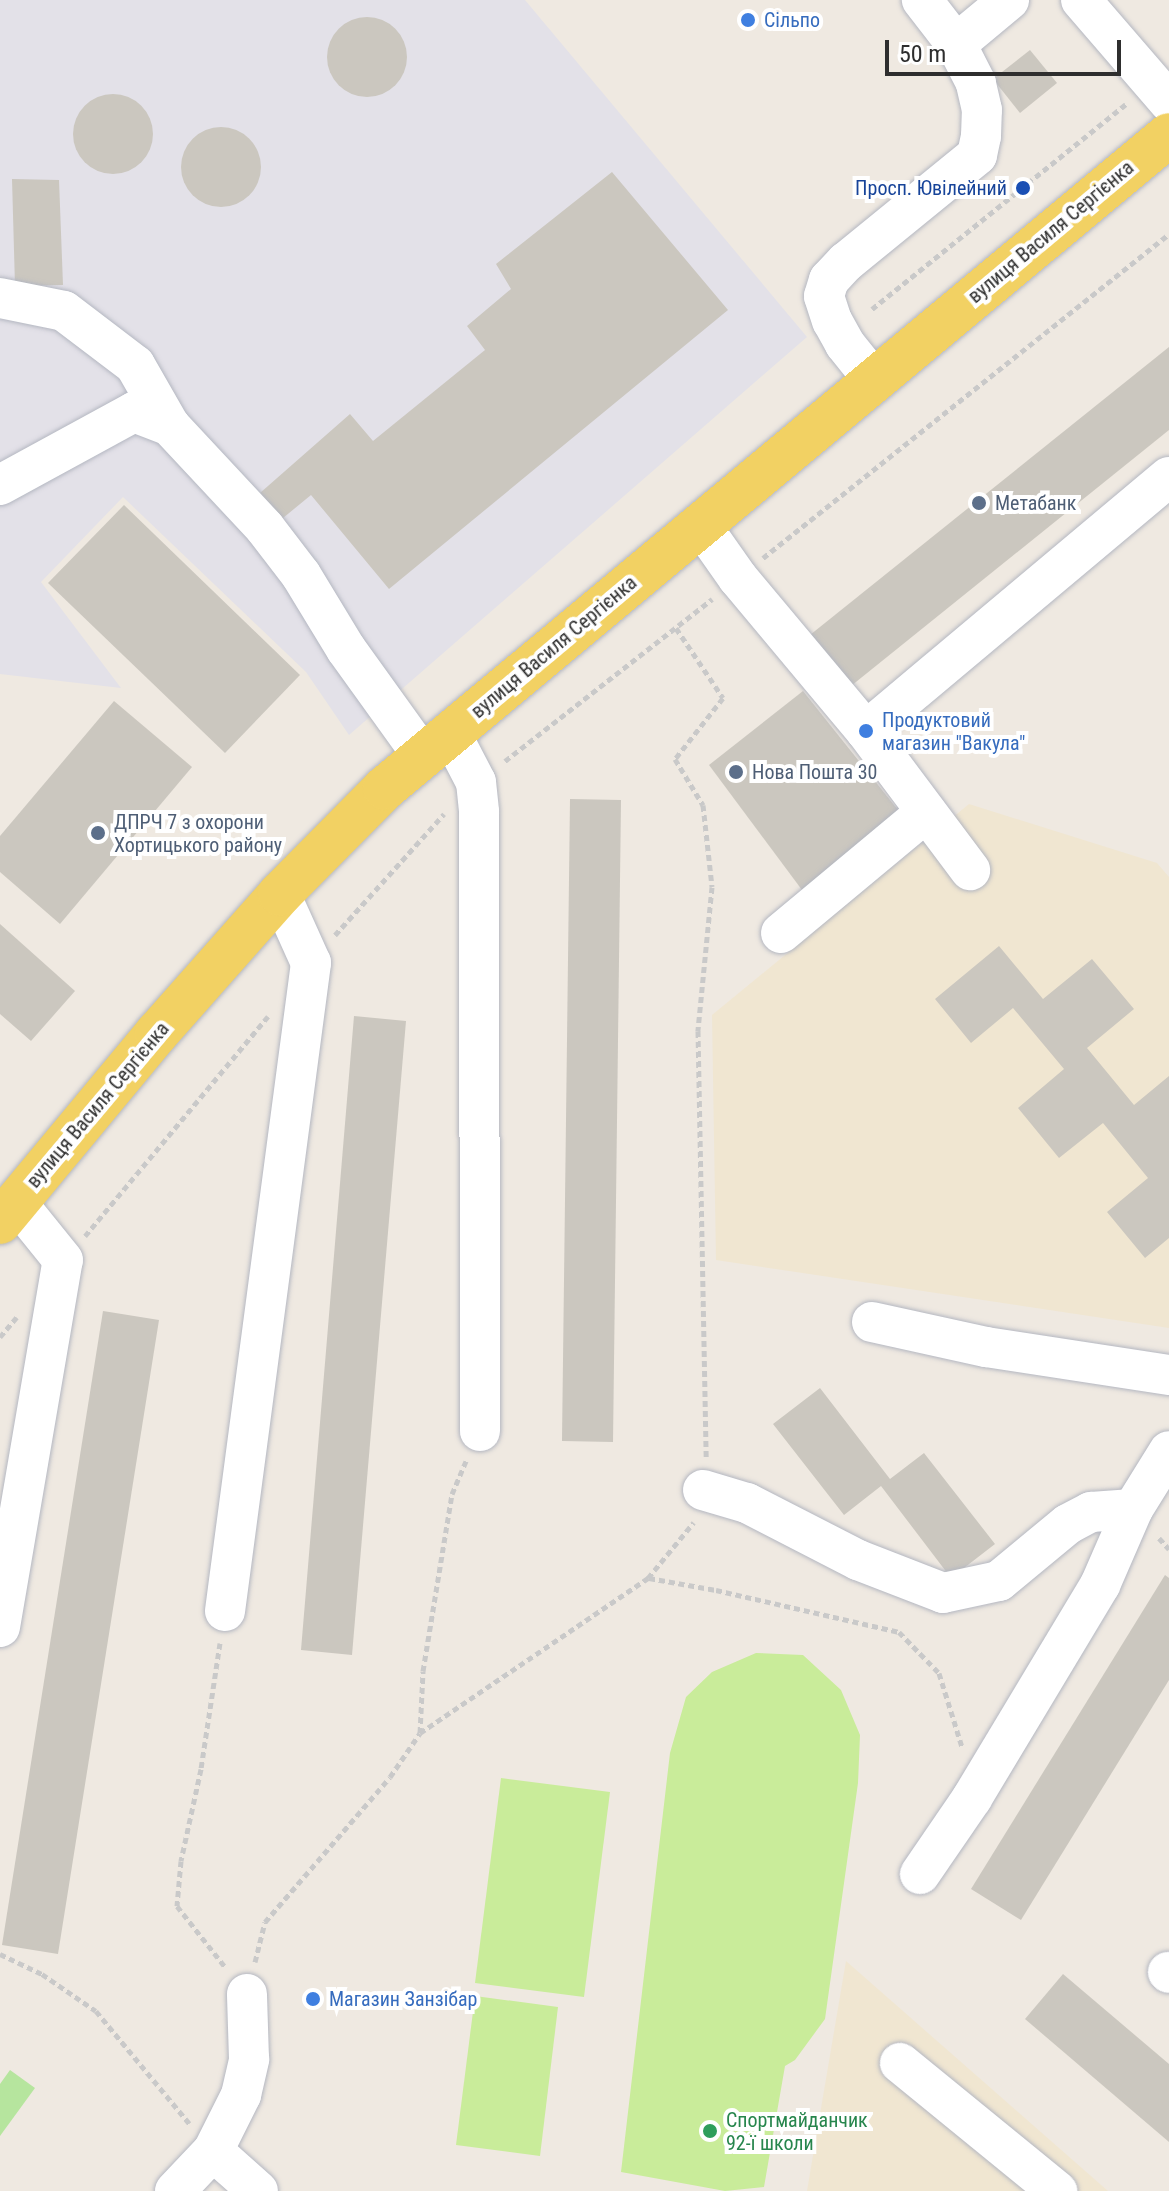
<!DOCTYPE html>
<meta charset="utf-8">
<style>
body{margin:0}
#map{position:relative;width:1169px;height:2191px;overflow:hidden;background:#efe9e1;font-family:"Roboto Condensed",sans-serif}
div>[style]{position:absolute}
.industrial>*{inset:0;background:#e3e1e8}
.education>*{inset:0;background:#f0e6d1}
.green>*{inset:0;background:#b6e59e}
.pitch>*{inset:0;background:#c9ec9a}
.building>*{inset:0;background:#cbc7bf}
.round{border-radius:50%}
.path>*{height:5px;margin-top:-2.5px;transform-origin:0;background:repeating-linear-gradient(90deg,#c9c9c9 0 6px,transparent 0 10px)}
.roads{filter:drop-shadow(0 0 2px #b4b7c1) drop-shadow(0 0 2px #b4b7c1)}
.minor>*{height:40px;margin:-20px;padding:0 20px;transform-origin:20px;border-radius:20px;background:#fff}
.major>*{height:44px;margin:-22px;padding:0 22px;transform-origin:22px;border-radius:22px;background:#f2d163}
.dots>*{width:22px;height:22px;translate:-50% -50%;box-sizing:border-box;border:4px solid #fff;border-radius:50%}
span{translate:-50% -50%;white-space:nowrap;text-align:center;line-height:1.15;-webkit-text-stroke:8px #fff;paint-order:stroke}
.shop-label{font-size:20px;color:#366cbe}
.left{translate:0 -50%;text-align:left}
.transit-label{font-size:20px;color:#164399}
.right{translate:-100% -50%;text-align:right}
.street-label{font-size:20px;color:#2e2e2e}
.service-label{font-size:20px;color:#4e5e75}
.leisure-label{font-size:20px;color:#27864d}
.scale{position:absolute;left:885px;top:40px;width:236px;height:36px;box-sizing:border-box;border:4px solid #2e2e2e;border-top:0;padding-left:10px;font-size:24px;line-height:28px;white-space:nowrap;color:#2e2e2e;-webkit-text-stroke:6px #fff;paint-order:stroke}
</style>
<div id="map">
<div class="industrial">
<div style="clip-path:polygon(0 0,525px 0,807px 337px,349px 735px,306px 672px,123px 497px,41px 582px,121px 688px,0 674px)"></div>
</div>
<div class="education">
<div style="clip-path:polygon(969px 804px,1157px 863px,1169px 877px,1169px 1328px,716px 1260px,712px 1015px)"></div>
<div style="clip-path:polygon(846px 1961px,1108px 2191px,807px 2191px)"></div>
</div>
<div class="green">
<div style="clip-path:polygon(10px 2070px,35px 2088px,0 2136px,0 2084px)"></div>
</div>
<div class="pitch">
<div style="clip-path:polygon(756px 1653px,803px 1655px,841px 1690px,860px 1735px,858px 1783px,825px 2019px,795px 2060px,785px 2066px,764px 2187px,725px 2191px,621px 2172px,670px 1753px,686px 1697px,712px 1672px)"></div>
<div style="clip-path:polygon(501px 1778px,610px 1792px,584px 1997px,475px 1983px)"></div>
<div style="clip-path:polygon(475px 1996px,558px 2007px,540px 2156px,456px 2145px)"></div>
</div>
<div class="building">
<div class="round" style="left:327px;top:17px;width:80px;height:80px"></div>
<div style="clip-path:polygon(1030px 50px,1057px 83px,1020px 113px,993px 79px)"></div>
<div class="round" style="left:73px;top:94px;width:80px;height:80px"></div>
<div class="round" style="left:181px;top:127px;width:80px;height:80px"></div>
<div style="clip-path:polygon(612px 172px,728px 310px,389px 589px,311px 495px,283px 518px,260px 493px,350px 414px,373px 441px,485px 350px,467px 326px,511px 289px,496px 264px)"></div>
<div style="clip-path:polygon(12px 179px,59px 180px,63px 285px,15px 286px)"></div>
<div style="clip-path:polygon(1169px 347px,1169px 430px,846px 690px,805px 639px)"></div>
<div style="clip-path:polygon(124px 505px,300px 675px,225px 753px,48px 583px)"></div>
<div style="clip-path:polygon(803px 691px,898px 810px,802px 890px,709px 765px)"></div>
<div style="clip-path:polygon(114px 701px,192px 767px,60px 924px,0 872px,0 836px)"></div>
<div style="clip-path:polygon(570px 799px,621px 800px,613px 1442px,562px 1441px)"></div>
<div style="clip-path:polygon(0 924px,75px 991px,31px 1041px,0 1014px)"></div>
<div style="clip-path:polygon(999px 946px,1043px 999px,1092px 959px,1134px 1009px,1087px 1048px,1134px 1105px,1169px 1076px,1169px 1238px,1145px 1258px,1107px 1212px,1148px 1178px,1103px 1123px,1059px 1158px,1018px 1108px,1064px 1069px,1013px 1008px,971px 1043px,935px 999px)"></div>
<div style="clip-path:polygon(354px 1016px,406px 1021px,352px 1655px,301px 1650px)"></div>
<div style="clip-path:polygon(103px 1311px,159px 1320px,58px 1954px,2px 1945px)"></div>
<div style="clip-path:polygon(820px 1388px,890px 1479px,924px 1453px,995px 1544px,951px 1578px,881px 1486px,844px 1515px,773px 1424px)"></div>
<div style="clip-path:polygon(1165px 1575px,1169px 1578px,1169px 1680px,1021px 1920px,971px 1889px)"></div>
<div style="clip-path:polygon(1063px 1974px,1169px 2064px,1169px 2142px,1025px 2019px)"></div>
</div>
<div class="path">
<div style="left:872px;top:309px;width:326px;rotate:-38.9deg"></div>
<div style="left:763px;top:558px;width:519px;rotate:-38.59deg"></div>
<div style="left:676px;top:628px;width:84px;rotate:56.1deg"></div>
<div style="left:723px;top:698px;width:78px;rotate:128.2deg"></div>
<div style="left:675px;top:759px;width:54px;rotate:58.7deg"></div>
<div style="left:703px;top:805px;width:82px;rotate:83.7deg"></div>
<div style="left:712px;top:887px;width:145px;rotate:95.6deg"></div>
<div style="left:698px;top:1031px;width:426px;rotate:88.9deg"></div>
<div style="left:505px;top:761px;width:263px;rotate:-38deg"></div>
<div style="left:335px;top:935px;width:163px;rotate:-48deg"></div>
<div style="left:85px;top:1236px;width:286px;rotate:-50.2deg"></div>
<div style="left:0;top:1337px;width:26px;rotate:-50deg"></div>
<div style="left:1159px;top:1538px;width:15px;rotate:48deg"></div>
<div style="left:649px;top:1578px;width:68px;rotate:10.2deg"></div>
<div style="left:716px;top:1590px;width:188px;rotate:12.9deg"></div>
<div style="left:899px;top:1632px;width:57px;rotate:45.7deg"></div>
<div style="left:939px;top:1673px;width:77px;rotate:72.7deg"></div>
<div style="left:220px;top:1643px;width:127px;rotate:98.6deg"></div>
<div style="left:201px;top:1769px;width:94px;rotate:102.3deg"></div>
<div style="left:181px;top:1861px;width:45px;rotate:95.1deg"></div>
<div style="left:177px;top:1906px;width:79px;rotate:51.7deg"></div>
<div style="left:420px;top:1733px;width:62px;rotate:-87.2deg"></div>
<div style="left:423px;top:1671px;width:179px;rotate:-80.7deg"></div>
<div style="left:452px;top:1494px;width:36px;rotate:-67deg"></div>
<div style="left:0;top:1954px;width:47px;rotate:25.5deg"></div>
<div style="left:42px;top:1974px;width:65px;rotate:34.4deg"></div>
<div style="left:96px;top:2011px;width:146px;rotate:50.3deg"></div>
<div style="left:255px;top:1962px;width:41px;rotate:-76deg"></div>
<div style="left:265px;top:1922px;width:191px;rotate:-49.2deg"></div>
<div style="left:390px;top:1777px;width:53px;rotate:-55.7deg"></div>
<div style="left:420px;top:1733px;width:276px;rotate:-34.2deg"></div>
<div style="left:648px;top:1578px;width:72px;rotate:-50.6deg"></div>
</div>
<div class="roads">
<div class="minor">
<div style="left:1081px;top:0;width:135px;rotate:49.2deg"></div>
<div style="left:956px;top:44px;width:69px;rotate:-39.7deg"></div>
<div style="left:0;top:298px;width:65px;rotate:11.5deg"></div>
<div style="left:64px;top:311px;width:89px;rotate:37.3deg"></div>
<div style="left:135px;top:365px;width:70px;rotate:60.2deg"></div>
<div style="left:873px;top:379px;width:45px;rotate:-128.7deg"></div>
<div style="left:845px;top:344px;width:26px;rotate:-119deg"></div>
<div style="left:832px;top:321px;width:26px;rotate:-108deg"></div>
<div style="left:824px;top:296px;width:17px;rotate:-73deg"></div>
<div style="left:829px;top:280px;width:25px;rotate:-47deg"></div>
<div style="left:846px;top:262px;width:169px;rotate:-39.2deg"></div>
<div style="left:977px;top:155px;width:19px;rotate:-78deg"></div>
<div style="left:981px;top:136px;width:26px;rotate:-88deg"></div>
<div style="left:982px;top:110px;width:28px;rotate:-103deg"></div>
<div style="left:976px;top:83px;width:44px;rotate:-117.1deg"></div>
<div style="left:956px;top:44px;width:56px;rotate:-127.7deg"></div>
<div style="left:0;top:485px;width:153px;rotate:-28.6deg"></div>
<div style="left:134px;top:412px;width:39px;rotate:21deg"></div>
<div style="left:170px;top:426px;width:139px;rotate:47deg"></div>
<div style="left:265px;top:528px;width:59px;rotate:52.5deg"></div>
<div style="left:301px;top:575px;width:87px;rotate:58.7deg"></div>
<div style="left:346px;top:649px;width:132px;rotate:54.3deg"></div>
<div style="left:700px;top:524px;width:66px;rotate:54.9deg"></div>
<div style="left:738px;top:578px;width:199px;rotate:50.1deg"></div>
<div style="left:866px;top:731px;width:395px;rotate:-40deg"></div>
<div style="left:866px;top:731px;width:174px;rotate:53.2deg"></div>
<div style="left:451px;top:734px;width:54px;rotate:62.5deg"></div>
<div style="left:476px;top:782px;width:30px;rotate:84deg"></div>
<div style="left:479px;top:812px;width:619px;rotate:89.91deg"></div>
<div style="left:781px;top:933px;width:189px;rotate:-39.8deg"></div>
<div style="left:872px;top:1322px;width:117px;rotate:12.4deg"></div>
<div style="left:986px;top:1347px;width:185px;rotate:8.7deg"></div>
<div style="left:703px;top:1490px;width:46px;rotate:16.5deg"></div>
<div style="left:747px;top:1503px;width:125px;rotate:27.2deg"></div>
<div style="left:858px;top:1560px;width:91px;rotate:21.2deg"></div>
<div style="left:943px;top:1593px;width:57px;rotate:-12.1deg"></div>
<div style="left:999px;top:1581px;width:89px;rotate:-39.6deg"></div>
<div style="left:1068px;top:1524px;width:26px;rotate:-28deg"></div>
<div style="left:1091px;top:1512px;width:42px;rotate:-4.1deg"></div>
<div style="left:225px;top:1611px;width:654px;rotate:-82.44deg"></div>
<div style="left:311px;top:963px;width:76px;rotate:-114.2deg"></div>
<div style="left:0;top:1627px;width:372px;rotate:-80.3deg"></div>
<div style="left:63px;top:1260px;width:73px;rotate:-128.9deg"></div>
<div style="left:920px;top:1874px;width:92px;rotate:-55.6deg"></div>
<div style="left:972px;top:1798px;width:249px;rotate:-59deg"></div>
<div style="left:1100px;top:1585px;width:83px;rotate:-66.5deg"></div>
<div style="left:1133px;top:1509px;width:68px;rotate:-58.2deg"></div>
<div style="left:1168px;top:1972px;width:1px;rotate:45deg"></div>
<div style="left:900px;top:2063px;width:203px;rotate:39.2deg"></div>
<div style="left:213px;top:2151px;width:63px;rotate:-63.4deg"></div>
<div style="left:241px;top:2095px;width:37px;rotate:-77deg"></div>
<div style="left:249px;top:2059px;width:65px;rotate:-91.8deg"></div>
<div style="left:175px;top:2191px;width:55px;rotate:-46.5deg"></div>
<div style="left:213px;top:2151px;width:60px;rotate:41.6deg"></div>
</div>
<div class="major">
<div style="left:0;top:1222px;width:246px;rotate:-50.3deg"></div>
<div style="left:157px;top:1033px;width:186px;rotate:-48.5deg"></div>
<div style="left:280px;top:894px;width:149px;rotate:-45.3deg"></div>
<div style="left:385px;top:788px;width:1020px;rotate:-39.79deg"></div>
</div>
</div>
<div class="dots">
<div style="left:748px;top:20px;background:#3f7fe0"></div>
<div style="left:1023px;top:188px;background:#1a4fb4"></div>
<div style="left:979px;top:503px;background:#5c6f8a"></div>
<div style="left:866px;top:731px;background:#3f7fe0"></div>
<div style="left:736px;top:772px;background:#5c6f8a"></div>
<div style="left:98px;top:833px;background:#5c6f8a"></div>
<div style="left:313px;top:1999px;background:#3f7fe0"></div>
<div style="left:710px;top:2131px;background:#2e9e5b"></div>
</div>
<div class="shop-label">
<span class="left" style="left:764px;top:20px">Сільпо</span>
<span class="left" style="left:882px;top:732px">Продуктовий<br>магазин "Вакула"</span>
<span class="left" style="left:329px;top:1999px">Магазин Занзібар</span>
</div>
<div class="transit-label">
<span class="right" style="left:1007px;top:188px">Просп. Ювілейний</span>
</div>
<div class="street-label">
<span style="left:1051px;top:232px;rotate:-40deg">вулиця Василя Сергієнка</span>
<span style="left:554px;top:647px;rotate:-40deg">вулиця Василя Сергієнка</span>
<span style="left:98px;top:1105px;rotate:-50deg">вулиця Василя Сергієнка</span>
</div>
<div class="service-label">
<span class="left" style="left:995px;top:503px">Метабанк</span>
<span class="left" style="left:752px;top:772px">Нова Пошта 30</span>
<span class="left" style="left:114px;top:834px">ДПРЧ 7 з охорони<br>Хортицького району</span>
</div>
<div class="leisure-label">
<span class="left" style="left:726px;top:2132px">Спортмайданчик<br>92-ї школи</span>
</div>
<div class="scale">50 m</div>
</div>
